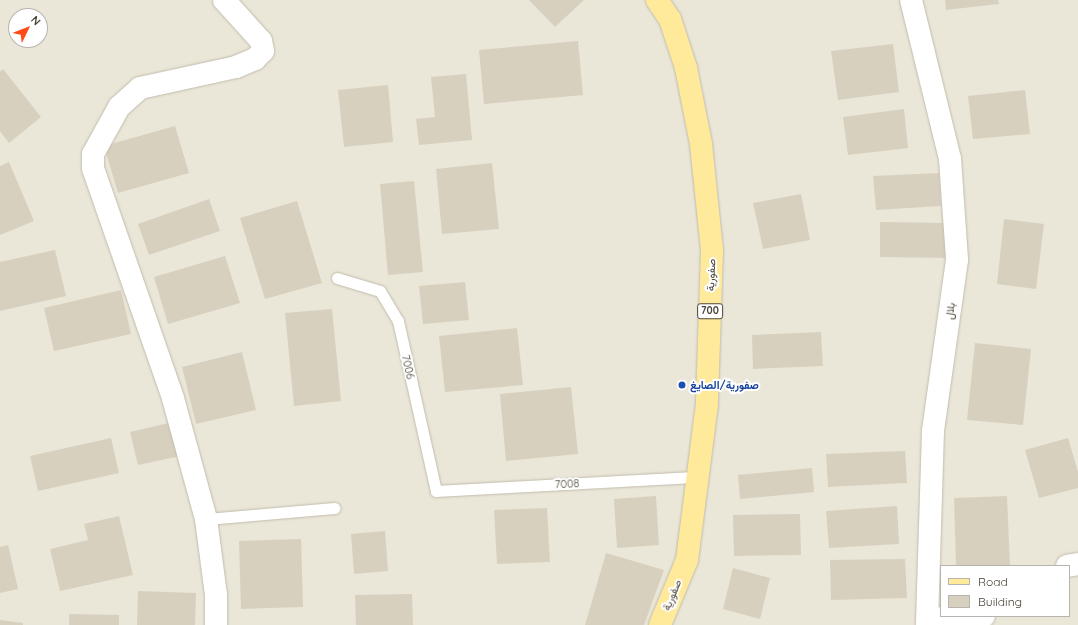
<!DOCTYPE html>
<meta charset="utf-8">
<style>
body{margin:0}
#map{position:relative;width:1078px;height:625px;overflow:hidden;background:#f6f3ea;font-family:Quicksand,Vazirmatn,sans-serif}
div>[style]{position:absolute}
.residential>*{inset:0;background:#eae6d8}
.building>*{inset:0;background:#d8d0bf}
.roads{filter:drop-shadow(0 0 1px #c2bcac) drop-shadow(0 0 1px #c2bcac)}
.lane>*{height:11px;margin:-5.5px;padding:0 5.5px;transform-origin:5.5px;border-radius:5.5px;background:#fff}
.street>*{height:22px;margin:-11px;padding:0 11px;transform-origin:11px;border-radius:11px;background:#fff}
.primary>*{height:22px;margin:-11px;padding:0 11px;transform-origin:11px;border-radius:11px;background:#ffe99a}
.dots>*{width:11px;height:11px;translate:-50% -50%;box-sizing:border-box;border:2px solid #fff;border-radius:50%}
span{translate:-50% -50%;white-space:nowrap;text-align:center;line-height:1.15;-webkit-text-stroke:4px #fff;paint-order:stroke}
.shield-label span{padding:1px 3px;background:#fff;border:1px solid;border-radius:3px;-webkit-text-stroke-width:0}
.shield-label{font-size:10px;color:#4b4437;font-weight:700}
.street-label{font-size:11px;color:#4b4437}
.transit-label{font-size:11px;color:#164399;font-weight:700}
.left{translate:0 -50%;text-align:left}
.legend{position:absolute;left:940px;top:565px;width:130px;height:52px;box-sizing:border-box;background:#fff;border:1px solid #b7b4af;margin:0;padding:5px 7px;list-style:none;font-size:12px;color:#4b4437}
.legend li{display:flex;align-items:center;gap:8px;height:20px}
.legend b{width:20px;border:1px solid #b7b4af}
.north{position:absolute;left:8px;top:8px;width:40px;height:40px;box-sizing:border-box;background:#fff;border:1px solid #b7b4af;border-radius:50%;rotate:47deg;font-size:11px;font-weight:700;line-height:16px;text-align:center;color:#4b4437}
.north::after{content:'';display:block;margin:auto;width:14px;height:18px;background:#ff4a18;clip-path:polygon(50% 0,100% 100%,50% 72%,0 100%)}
</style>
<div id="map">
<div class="residential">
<div style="clip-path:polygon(evenodd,0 0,1078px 0,1078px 625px,0 625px,0 0,16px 16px,40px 16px,40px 40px,16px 40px,16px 16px,0 0,941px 566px,1069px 566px,1069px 616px,941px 616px,941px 566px)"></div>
</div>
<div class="building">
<div style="clip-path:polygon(529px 0,584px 0,555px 27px)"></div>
<div style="clip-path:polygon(945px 0,998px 0,999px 4px,946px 10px)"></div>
<div style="clip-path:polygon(578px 41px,583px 95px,484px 104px,479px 50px)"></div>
<div style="clip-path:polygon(893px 44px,899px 92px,838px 100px,831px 51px)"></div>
<div style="clip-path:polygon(3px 69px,41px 117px,9px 143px,0 131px,0 72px)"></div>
<div style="clip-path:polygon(466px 74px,472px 140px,419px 145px,416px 119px,435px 117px,431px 77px)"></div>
<div style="clip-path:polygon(388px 85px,393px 142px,344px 147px,338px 90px)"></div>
<div style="clip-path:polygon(1025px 90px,1030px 134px,973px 139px,968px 96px)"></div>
<div style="clip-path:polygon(904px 109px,908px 148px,848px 155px,843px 117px)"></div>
<div style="clip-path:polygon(175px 126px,189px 173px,118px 193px,104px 146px)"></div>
<div style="clip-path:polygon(9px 162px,34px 221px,0 235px,0 166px)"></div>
<div style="clip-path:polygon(492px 163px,499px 229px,442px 234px,436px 169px)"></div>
<div style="clip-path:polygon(939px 173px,941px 206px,876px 210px,873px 176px)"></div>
<div style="clip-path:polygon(414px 181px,423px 272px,388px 275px,380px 184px)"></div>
<div style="clip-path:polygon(801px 194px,810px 240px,763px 249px,753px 203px)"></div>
<div style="clip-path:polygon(209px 199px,220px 231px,149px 255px,138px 224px)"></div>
<div style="clip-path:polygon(297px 201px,322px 283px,265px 299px,240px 218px)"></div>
<div style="clip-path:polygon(1004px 219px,1044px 224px,1036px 289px,997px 284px)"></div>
<div style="clip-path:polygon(880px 222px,950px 223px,950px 258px,880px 257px)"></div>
<div style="clip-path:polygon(55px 250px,66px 296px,0 311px,0 262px)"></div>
<div style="clip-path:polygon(225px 256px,240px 303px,168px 324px,154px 277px)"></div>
<div style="clip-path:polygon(465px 282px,469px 320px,423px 324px,419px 286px)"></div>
<div style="clip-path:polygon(121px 290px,131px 334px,54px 351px,44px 308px)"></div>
<div style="clip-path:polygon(332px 309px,341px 401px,294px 406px,285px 313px)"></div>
<div style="clip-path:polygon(517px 328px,523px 385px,445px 392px,439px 336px)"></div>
<div style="clip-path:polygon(821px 332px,823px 366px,753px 369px,752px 335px)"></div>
<div style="clip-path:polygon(975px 343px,1031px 349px,1023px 425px,967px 420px)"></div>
<div style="clip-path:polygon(242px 352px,256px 410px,196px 424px,182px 367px)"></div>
<div style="clip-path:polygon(571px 387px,578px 454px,506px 461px,500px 394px)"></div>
<div style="clip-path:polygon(177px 421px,185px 455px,138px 465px,130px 432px)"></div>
<div style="clip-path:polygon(111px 438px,119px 473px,38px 491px,30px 456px)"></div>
<div style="clip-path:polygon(1068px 438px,1078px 472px,1078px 488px,1039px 498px,1025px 450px)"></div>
<div style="clip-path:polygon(905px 451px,907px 483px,828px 487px,826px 454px)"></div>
<div style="clip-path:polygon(812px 468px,814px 492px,740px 499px,738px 475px)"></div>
<div style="clip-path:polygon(656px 496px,659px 545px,617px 548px,614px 499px)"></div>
<div style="clip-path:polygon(1007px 496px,1010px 566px,956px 566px,954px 498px)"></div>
<div style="clip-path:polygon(897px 506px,899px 544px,829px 548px,826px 511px)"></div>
<div style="clip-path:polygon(547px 508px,550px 562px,497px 564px,494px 510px)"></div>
<div style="clip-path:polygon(800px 514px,801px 555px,734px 556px,733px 515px)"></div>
<div style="clip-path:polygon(119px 516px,133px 575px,60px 591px,50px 549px,88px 540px,84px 524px)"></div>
<div style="clip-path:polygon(385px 531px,388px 571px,354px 574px,351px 534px)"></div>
<div style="clip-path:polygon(301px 539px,303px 607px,241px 609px,239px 541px)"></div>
<div style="clip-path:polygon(8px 545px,18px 589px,0 593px,0 547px)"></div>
<div style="clip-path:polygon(606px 553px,664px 570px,644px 625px,585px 625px)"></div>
<div style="clip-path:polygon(905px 559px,907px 598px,831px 600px,830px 560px)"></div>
<div style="clip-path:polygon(733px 568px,770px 578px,760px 619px,723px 609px)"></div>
<div style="clip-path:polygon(138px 591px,196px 593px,195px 625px,137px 625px)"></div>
<div style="clip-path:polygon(412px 594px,413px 625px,356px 625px,355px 595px)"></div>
<div style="clip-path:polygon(69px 614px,119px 615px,119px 625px,69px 625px)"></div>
<div style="clip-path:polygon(0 620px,23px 623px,23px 625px,0 625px)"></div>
</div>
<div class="roads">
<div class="lane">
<div style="left:337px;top:278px;width:45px;rotate:16.8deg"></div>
<div style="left:380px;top:291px;width:35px;rotate:59deg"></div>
<div style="left:398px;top:321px;width:174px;rotate:77.4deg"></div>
<div style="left:436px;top:491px;width:262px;rotate:-3.1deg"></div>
<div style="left:206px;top:519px;width:129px;rotate:-4.9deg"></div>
</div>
<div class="street">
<div style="left:911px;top:0;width:164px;rotate:76.2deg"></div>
<div style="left:950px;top:159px;width:101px;rotate:86deg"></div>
<div style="left:957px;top:260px;width:173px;rotate:98deg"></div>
<div style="left:933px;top:431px;width:194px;rotate:91.8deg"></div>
<div style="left:1067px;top:566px;width:11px;rotate:-10deg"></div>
<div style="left:929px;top:619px;width:55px;rotate:-3.1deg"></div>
<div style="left:216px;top:625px;width:30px;rotate:-90deg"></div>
<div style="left:216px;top:595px;width:77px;rotate:-97.5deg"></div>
<div style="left:206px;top:519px;width:125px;rotate:-105.3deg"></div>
<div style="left:173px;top:398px;width:244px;rotate:-109.2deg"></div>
<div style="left:93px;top:168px;width:14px;rotate:-90deg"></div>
<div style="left:93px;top:154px;width:54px;rotate:-61deg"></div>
<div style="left:119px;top:107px;width:28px;rotate:-42deg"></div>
<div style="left:140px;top:88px;width:98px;rotate:-12.3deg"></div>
<div style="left:236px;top:67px;width:21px;rotate:-23deg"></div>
<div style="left:255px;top:59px;width:11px;rotate:-45deg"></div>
<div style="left:263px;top:51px;width:10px;rotate:-101deg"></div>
<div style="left:261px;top:41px;width:55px;rotate:-132.1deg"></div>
</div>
<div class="primary">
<div style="left:657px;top:0;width:23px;rotate:56deg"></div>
<div style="left:670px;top:19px;width:52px;rotate:71.9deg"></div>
<div style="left:686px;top:68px;width:77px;rotate:78.8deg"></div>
<div style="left:701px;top:144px;width:107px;rotate:84.1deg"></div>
<div style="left:712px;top:250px;width:154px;rotate:91.9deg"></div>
<div style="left:707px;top:404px;width:157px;rotate:97.3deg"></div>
<div style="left:687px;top:560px;width:70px;rotate:112.6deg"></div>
</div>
</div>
<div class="dots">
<div style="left:682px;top:385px;background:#1a4fb4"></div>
</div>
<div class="shield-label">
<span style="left:710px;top:311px">700</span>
</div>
<div class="street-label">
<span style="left:711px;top:275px;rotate:-88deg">صفورية</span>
<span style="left:950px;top:311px;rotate:-82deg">بلال</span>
<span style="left:408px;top:367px;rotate:77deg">7006</span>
<span style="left:567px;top:484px;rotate:-3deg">7008</span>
<span style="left:672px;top:595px;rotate:-68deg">صفورية</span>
</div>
<div class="transit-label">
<span class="left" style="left:690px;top:385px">صفورية/الصايغ</span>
</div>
<ul class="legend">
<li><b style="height:5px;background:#ffe99a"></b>Road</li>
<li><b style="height:11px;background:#d8d0bf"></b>Building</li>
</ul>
<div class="north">N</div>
</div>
